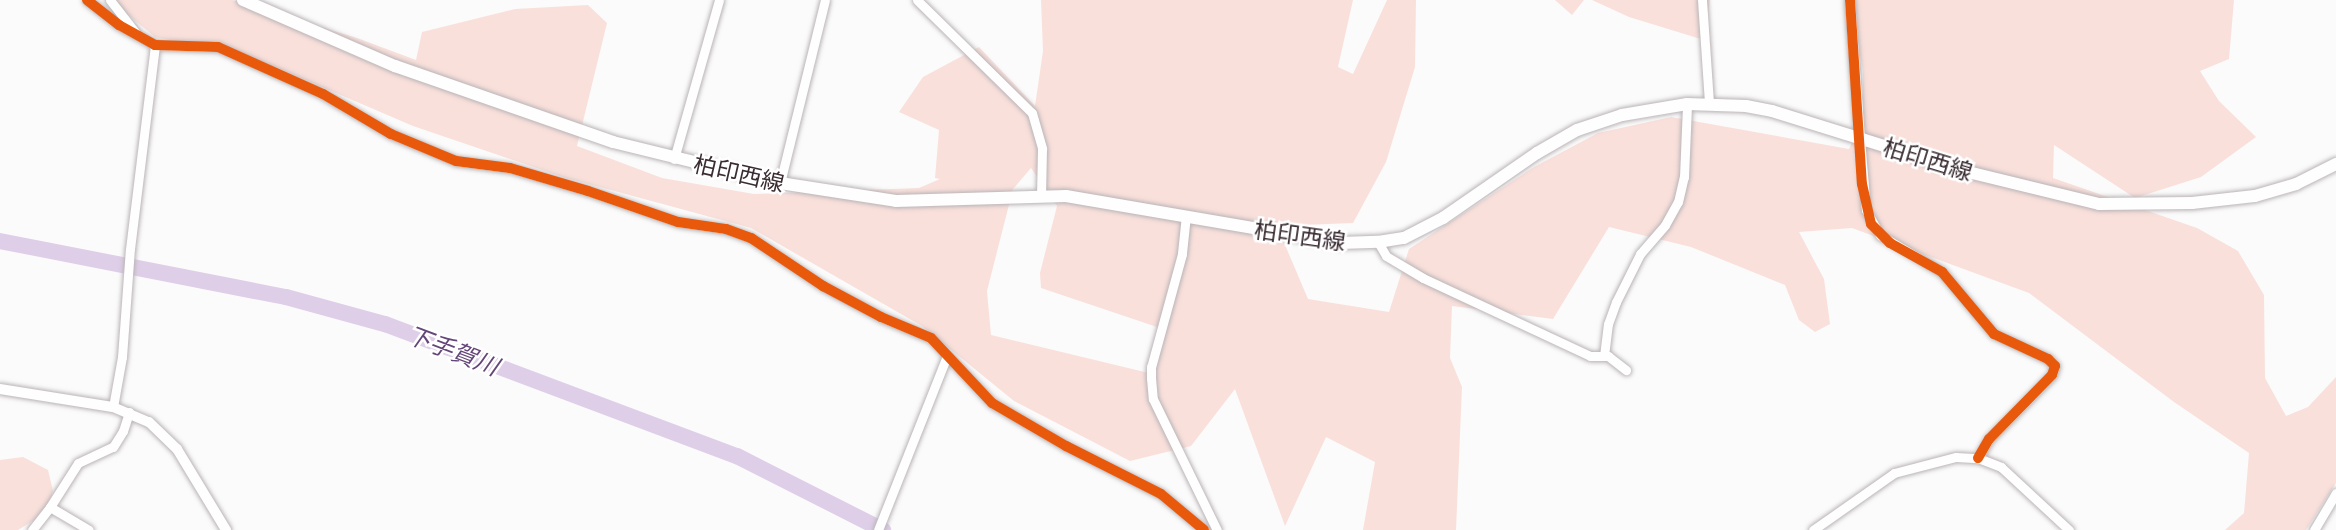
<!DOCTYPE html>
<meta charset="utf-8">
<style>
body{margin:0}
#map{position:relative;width:2336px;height:530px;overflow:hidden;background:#fbfbfb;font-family:"Noto Sans","Noto Sans JP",sans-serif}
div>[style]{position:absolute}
.green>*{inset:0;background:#f9e0db}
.river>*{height:16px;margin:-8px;padding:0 8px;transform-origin:8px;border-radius:8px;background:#decee8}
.roads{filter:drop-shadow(0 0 2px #bab4b7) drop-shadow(0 0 2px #bab4b7)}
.minor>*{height:9px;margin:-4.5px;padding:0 4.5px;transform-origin:4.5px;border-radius:4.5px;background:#fefefe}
.tertiary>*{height:10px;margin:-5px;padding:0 5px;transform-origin:5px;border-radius:5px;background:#fefefe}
.secondary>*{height:12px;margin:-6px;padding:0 6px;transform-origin:6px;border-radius:6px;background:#fefefe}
.cycleway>*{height:10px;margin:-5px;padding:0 5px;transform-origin:5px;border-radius:5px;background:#e8590c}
span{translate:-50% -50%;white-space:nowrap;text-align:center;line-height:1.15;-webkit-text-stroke:5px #fff;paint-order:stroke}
.street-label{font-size:23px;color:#392c32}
.water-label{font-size:24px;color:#644678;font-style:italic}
</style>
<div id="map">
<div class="green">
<div style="clip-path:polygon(evenodd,110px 0,232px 0,357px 38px,416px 60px,422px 32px,515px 9px,588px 5px,607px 23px,577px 146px,662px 178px,754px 194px,919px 188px,940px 179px,935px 178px,939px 130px,899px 112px,923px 77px,979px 47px,1035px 106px,1043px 51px,1041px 0,1353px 0,1338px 67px,1353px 74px,1387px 0,1416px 0,1415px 67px,1386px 162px,1353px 223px,1277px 226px,1308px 299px,1389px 312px,1409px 249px,1534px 167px,1598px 133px,1671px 117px,1849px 149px,1863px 118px,1863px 71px,1850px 0,2234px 0,2229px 59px,2200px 71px,2219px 101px,2256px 137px,2201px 177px,2135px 198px,2054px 145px,2053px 178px,2197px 228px,2238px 251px,2264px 295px,2265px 378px,2286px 416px,2308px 407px,2336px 377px,2336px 483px,2306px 530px,2225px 530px,2244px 513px,2249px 453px,2174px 402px,2029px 293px,1852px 228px,1799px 232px,1824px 279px,1830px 324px,1815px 332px,1799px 320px,1785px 285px,1691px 247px,1609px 227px,1553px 319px,1452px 306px,1450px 358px,1462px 387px,1456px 530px,1363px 530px,1375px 462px,1326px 437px,1285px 526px,1235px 389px,1191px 446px,1130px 461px,1014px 401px,922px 326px,751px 228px,563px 177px,413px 126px,215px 41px,191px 44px,155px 37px,110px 0,1031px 168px,1057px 206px,1040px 273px,1041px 288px,1160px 328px,1153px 374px,991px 335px,987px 291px,1013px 189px,1031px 168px)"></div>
<div style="clip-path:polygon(1555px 0,1584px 0,1572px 15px)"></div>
<div style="clip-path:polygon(1592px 0,1710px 0,1704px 40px,1629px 17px)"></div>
<div style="clip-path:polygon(23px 457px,48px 470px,53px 491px,46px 513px,18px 530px,0 530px,0 460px)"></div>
</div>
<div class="river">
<div style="left:0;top:241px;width:291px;rotate:11.1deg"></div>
<div style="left:286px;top:297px;width:103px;rotate:15.3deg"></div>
<div style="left:385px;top:324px;width:376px;rotate:20.6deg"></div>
<div style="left:737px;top:456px;width:164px;rotate:26.9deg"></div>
</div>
<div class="roads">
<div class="minor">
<div style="left:87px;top:0;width:41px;rotate:38deg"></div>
<div style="left:119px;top:25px;width:41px;rotate:29.1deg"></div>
<div style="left:155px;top:45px;width:63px;rotate:1.8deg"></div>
<div style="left:218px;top:47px;width:115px;rotate:24.1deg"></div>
<div style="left:323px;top:94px;width:79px;rotate:30.5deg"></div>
<div style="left:391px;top:134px;width:70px;rotate:22.6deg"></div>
<div style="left:456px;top:161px;width:54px;rotate:7.4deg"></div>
<div style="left:510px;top:168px;width:81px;rotate:16.4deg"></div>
<div style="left:588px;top:191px;width:95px;rotate:19deg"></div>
<div style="left:678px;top:222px;width:49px;rotate:8.3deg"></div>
<div style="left:726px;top:229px;width:27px;rotate:20deg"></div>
<div style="left:751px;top:238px;width:87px;rotate:33.7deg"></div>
<div style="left:823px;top:286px;width:66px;rotate:28.1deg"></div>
<div style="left:881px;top:317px;width:54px;rotate:22.8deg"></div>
<div style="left:931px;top:338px;width:89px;rotate:46.8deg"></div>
<div style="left:992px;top:403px;width:86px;rotate:30.2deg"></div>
<div style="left:1066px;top:446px;width:106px;rotate:26.8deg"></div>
<div style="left:1161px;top:494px;width:56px;rotate:39.9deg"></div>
<div style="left:110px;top:0;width:41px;rotate:52deg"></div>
<div style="left:917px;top:0;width:161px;rotate:44.5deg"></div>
<div style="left:1032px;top:113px;width:37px;rotate:74deg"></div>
<div style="left:1042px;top:149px;width:46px;rotate:91.2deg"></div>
<div style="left:1702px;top:0;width:103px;rotate:86.1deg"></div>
<div style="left:1860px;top:139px;width:71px;rotate:85.2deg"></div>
<div style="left:1866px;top:210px;width:29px;rotate:61deg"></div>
<div style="left:1880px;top:235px;width:72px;rotate:30.8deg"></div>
<div style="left:1942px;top:272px;width:81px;rotate:50deg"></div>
<div style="left:1994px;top:334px;width:60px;rotate:24.8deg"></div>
<div style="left:2048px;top:359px;width:10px;rotate:45deg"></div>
<div style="left:2055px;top:366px;width:9px;rotate:108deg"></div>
<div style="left:2052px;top:375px;width:90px;rotate:134.5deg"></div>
<div style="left:1989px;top:439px;width:22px;rotate:120deg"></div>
<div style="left:674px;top:159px;width:165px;rotate:-74.2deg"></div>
<div style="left:780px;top:183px;width:188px;rotate:-76.2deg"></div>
<div style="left:1186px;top:215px;width:39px;rotate:96deg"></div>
<div style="left:1182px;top:254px;width:117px;rotate:105.3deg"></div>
<div style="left:1151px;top:367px;width:11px;rotate:90deg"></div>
<div style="left:1151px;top:378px;width:21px;rotate:85deg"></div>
<div style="left:1153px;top:399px;width:146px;rotate:64deg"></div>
<div style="left:1378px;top:242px;width:16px;rotate:60deg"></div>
<div style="left:1386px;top:256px;width:43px;rotate:30.7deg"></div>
<div style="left:1423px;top:278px;width:184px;rotate:25deg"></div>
<div style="left:1590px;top:356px;width:18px"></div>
<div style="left:1608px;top:356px;width:23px;rotate:38deg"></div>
<div style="left:1604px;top:356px;width:32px;rotate:-83deg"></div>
<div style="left:1608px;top:324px;width:23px;rotate:-70deg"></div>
<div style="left:1616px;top:302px;width:54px;rotate:-63.4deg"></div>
<div style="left:1640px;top:254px;width:38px;rotate:-49deg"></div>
<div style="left:1665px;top:225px;width:26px;rotate:-61deg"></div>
<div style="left:1678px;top:202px;width:26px;rotate:-77deg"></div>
<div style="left:1684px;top:177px;width:73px;rotate:-87.6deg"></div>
<div style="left:113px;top:407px;width:51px;rotate:-79.8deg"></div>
<div style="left:122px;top:357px;width:108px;rotate:-85.8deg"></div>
<div style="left:130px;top:249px;width:206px;rotate:-83deg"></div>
<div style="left:50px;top:507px;width:45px;rotate:30.5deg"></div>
<div style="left:32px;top:530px;width:29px;rotate:-52deg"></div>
<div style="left:50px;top:507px;width:52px;rotate:-57.5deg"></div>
<div style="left:78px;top:463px;width:38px;rotate:-25deg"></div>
<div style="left:113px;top:447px;width:19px;rotate:-58deg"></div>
<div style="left:123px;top:431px;width:20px;rotate:-72deg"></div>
<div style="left:878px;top:530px;width:187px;rotate:-68.4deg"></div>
<div style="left:1813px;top:530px;width:99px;rotate:-35.1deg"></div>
<div style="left:1894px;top:473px;width:64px;rotate:-14.5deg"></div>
<div style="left:1956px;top:457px;width:22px;rotate:3deg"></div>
<div style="left:1978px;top:458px;width:25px;rotate:21deg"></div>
<div style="left:2001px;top:467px;width:93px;rotate:42.8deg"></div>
<div style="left:2314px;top:530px;width:43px;rotate:-59.3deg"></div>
</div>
<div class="tertiary">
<div style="left:1850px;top:0;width:139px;rotate:85.9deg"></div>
<div style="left:0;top:389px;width:114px;rotate:9.1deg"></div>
<div style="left:113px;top:407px;width:39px;rotate:23deg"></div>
<div style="left:149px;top:422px;width:39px;rotate:44deg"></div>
<div style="left:177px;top:449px;width:95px;rotate:58.8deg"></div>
</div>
<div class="secondary">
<div style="left:243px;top:0;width:166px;rotate:23.5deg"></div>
<div style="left:395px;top:66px;width:231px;rotate:19.2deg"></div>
<div style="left:613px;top:142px;width:172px;rotate:13.8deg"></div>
<div style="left:780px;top:183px;width:117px;rotate:8.8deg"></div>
<div style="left:896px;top:201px;width:170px;rotate:-1.7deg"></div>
<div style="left:1066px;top:196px;width:278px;rotate:9.7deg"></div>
<div style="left:1340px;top:243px;width:38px;rotate:-2deg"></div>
<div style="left:1378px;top:242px;width:26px;rotate:-9deg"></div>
<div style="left:1404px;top:238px;width:44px;rotate:-27.1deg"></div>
<div style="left:1443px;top:218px;width:114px;rotate:-34.7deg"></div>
<div style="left:1537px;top:153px;width:46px;rotate:-29.9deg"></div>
<div style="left:1577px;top:130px;width:47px;rotate:-18.4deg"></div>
<div style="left:1622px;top:115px;width:66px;rotate:-9.6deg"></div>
<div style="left:1687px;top:104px;width:59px;rotate:1.9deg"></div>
<div style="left:1746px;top:106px;width:26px;rotate:11deg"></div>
<div style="left:1772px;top:111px;width:205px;rotate:17.3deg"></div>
<div style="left:1968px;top:172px;width:135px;rotate:13.7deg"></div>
<div style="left:2099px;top:204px;width:93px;rotate:-0.6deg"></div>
<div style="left:2192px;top:203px;width:63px;rotate:-6.3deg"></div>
<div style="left:2255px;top:196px;width:43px;rotate:-16.3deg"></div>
<div style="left:2296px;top:184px;width:45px;rotate:-26.6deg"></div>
</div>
</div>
<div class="cycleway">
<div style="left:87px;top:0;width:41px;rotate:38deg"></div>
<div style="left:119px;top:25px;width:41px;rotate:29.1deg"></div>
<div style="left:155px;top:45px;width:63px;rotate:1.8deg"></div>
<div style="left:218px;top:47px;width:115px;rotate:24.1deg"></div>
<div style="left:323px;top:94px;width:79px;rotate:30.5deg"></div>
<div style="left:391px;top:134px;width:70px;rotate:22.6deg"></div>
<div style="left:456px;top:161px;width:54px;rotate:7.4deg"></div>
<div style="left:510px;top:168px;width:81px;rotate:16.4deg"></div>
<div style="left:588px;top:191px;width:95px;rotate:19deg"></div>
<div style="left:678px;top:222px;width:49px;rotate:8.3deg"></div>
<div style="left:726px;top:229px;width:27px;rotate:20deg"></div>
<div style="left:751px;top:238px;width:87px;rotate:33.7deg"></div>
<div style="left:823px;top:286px;width:66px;rotate:28.1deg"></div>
<div style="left:881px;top:317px;width:54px;rotate:22.8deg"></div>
<div style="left:931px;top:338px;width:89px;rotate:46.8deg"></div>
<div style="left:992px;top:403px;width:86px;rotate:30.2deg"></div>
<div style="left:1066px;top:446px;width:106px;rotate:26.8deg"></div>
<div style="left:1161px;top:494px;width:56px;rotate:39.9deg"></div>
<div style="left:1850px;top:0;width:184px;rotate:86.3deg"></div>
<div style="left:1862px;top:184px;width:41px;rotate:77.3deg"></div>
<div style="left:1871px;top:224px;width:27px;rotate:45deg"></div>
<div style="left:1890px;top:243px;width:60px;rotate:29.1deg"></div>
<div style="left:1942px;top:272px;width:81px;rotate:50deg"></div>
<div style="left:1994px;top:334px;width:60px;rotate:24.8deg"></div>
<div style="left:2048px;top:359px;width:10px;rotate:45deg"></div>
<div style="left:2055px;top:366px;width:9px;rotate:108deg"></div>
<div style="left:2052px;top:375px;width:90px;rotate:134.5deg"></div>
<div style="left:1989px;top:439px;width:22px;rotate:120deg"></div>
</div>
<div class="street-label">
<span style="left:1928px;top:159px;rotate:17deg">柏印西線</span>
<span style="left:739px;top:173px;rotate:13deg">柏印西線</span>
<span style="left:1300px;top:235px;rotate:8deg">柏印西線</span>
</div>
<div class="water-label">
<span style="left:453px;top:350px;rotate:21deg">下手賀川</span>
</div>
</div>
